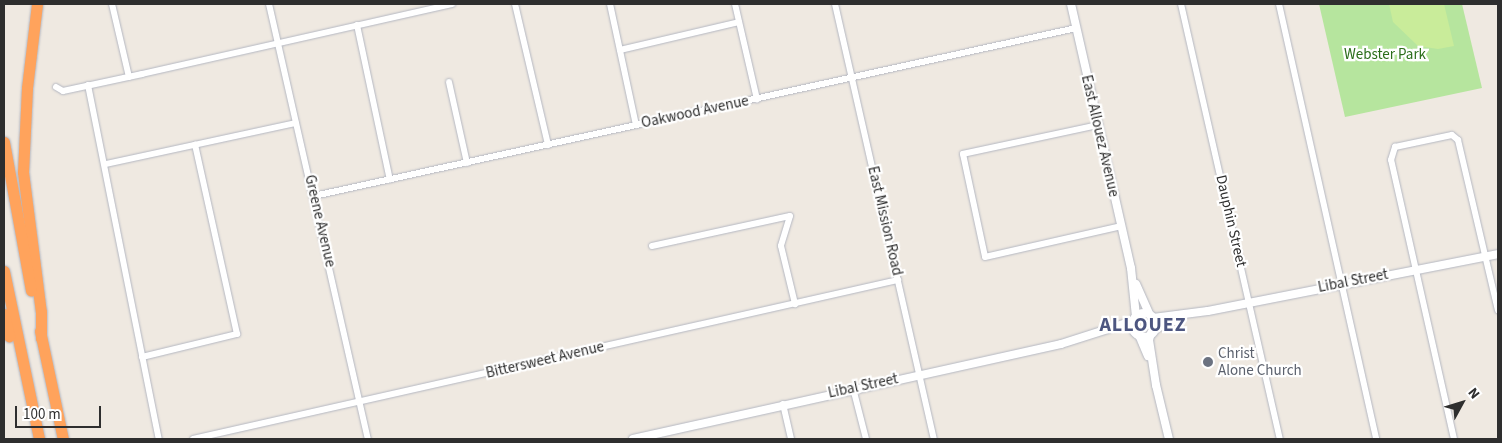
<!DOCTYPE html>
<style>
body{margin:0}
#map{position:relative;width:1502px;height:443px;overflow:hidden;background:#efe9e1;font-family:"Source Sans 3",sans-serif}
div>[style]{position:absolute}
.green>*{inset:0;background:#b6e59e}
.pitch>*{inset:0;background:#c9ec9a}
.roads{filter:drop-shadow(0 0 1px #b4b7c1) drop-shadow(0 0 1px #b4b7c1)}
.minor>*{height:6px;margin:-3px;padding:0 3px;transform-origin:3px;border-radius:3px;background:#fff}
.tertiary>*{height:8px;margin:-4px;padding:0 4px;transform-origin:4px;border-radius:4px;background:#fff}
.tertiary>.ring{margin:-4px;padding:0;box-sizing:content-box;background:none;border:8px solid #fff;border-radius:50%}
.motorway>*{height:11px;margin:-5.5px;padding:0 5.5px;transform-origin:5.5px;border-radius:5.5px;background:#ffa35c}
.dots>*{width:14px;height:14px;translate:-50% -50%;box-sizing:border-box;border:2px solid #fff;border-radius:50%}
span{translate:-50% -50%;white-space:nowrap;text-align:center;line-height:1.15;-webkit-text-stroke:4.5px #fff;paint-order:stroke}
.park-label{font-size:15px;color:#2c6e1b}
.street-label{font-size:15px;color:#2e2e2e}
.worship-label{font-size:15px;color:#5b616d}
.left{translate:0 -50%;text-align:left}
.district-label{font-size:20px;color:#4d5680;font-weight:700;letter-spacing:1px}
.frame{position:absolute;inset:0;border:5px solid #2e2e2e;pointer-events:none}
.north{position:absolute;left:1437px;top:378px;width:50px;height:50px;-webkit-text-stroke:4px #fff;paint-order:stroke;rotate:51deg;font-size:14px;font-weight:700;line-height:20px;text-align:center;color:#2e2e2e}
.north::after{content:'';display:block;margin:auto;width:18px;height:22px;background:#2e2e2e;clip-path:polygon(50% 0,100% 100%,50% 72%,0 100%)}
.scale{position:absolute;left:15px;top:406px;width:86px;height:22px;box-sizing:border-box;border:2px solid #2e2e2e;border-top:0;padding-left:6px;font-size:15px;line-height:18px;white-space:nowrap;color:#2e2e2e;-webkit-text-stroke:4px #fff;paint-order:stroke}
</style>
<div id="map">
<div class="green">
<div style="clip-path:polygon(1319px 4px,1462px 4px,1482px 88px,1345px 117px)"></div>
</div>
<div class="pitch">
<div style="clip-path:polygon(1389px 4px,1444px 4px,1454px 46px,1438px 49px,1418px 46px,1393px 22px)"></div>
</div>
<div class="roads">
<div class="minor">
<div style="left:112px;top:4px;width:75px;rotate:76.9deg"></div>
<div style="left:269px;top:4px;width:446px;rotate:77.2deg"></div>
<div style="left:515px;top:4px;width:145px;rotate:76.8deg"></div>
<div style="left:610px;top:4px;width:124px;rotate:77.9deg"></div>
<div style="left:735px;top:4px;width:98px;rotate:77deg"></div>
<div style="left:835px;top:4px;width:446px;rotate:77.2deg"></div>
<div style="left:1181px;top:4px;width:446px;rotate:77.2deg"></div>
<div style="left:1279px;top:4px;width:446px;rotate:77.4deg"></div>
<div style="left:357px;top:25px;width:158px;rotate:78deg"></div>
<div style="left:620px;top:50px;width:122px;rotate:-13.2deg"></div>
<div style="left:449px;top:82px;width:83px;rotate:77.5deg"></div>
<div style="left:88px;top:85px;width:361px;rotate:78.7deg"></div>
<div style="left:56px;top:87px;width:8px;rotate:30deg"></div>
<div style="left:63px;top:91px;width:81px;rotate:-12.1deg"></div>
<div style="left:142px;top:74px;width:318px;rotate:-12.7deg"></div>
<div style="left:1098px;top:125px;width:138px;rotate:167.9deg"></div>
<div style="left:963px;top:154px;width:105px;rotate:77.9deg"></div>
<div style="left:985px;top:257px;width:139px;rotate:-12.8deg"></div>
<div style="left:106px;top:164px;width:194px;rotate:-12.2deg"></div>
<div style="left:314px;top:196px;width:780px;rotate:-12.43deg"></div>
<div style="left:652px;top:246px;width:141px;rotate:-12.3deg"></div>
<div style="left:790px;top:216px;width:31px;rotate:107deg"></div>
<div style="left:781px;top:246px;width:60px;rotate:76.4deg"></div>
<div style="left:142px;top:357px;width:98px;rotate:-13.6deg"></div>
<div style="left:237px;top:334px;width:194px;rotate:-102.5deg"></div>
<div style="left:853px;top:388px;width:53px;rotate:75.7deg"></div>
<div style="left:783px;top:404px;width:36px;rotate:77deg"></div>
<div style="left:193px;top:439px;width:723px;rotate:-12.71deg"></div>
<div style="left:1454px;top:439px;width:286px;rotate:-102.7deg"></div>
<div style="left:1391px;top:160px;width:14px;rotate:-73deg"></div>
<div style="left:1395px;top:147px;width:58px;rotate:-11.9deg"></div>
<div style="left:1452px;top:135px;width:8px;rotate:40deg"></div>
<div style="left:1458px;top:140px;width:175px;rotate:76.8deg"></div>
</div>
<div class="tertiary">
<div style="left:1071px;top:4px;width:271px;rotate:77.2deg"></div>
<div style="left:1131px;top:268px;width:48px;rotate:84.1deg"></div>
<div style="left:1136px;top:284px;width:34px;rotate:66deg"></div>
<div class="ring" style="left:1132px;top:313px;width:16px;height:16px"></div>
<div style="left:1153px;top:318px;width:55px;rotate:-7.3deg"></div>
<div style="left:1208px;top:311px;width:296px;rotate:-11.1deg"></div>
<div style="left:1154px;top:329px;width:25px;rotate:-21deg"></div>
<div style="left:1151px;top:333px;width:7px;rotate:106deg"></div>
<div style="left:1149px;top:340px;width:46px;rotate:81.2deg"></div>
<div style="left:1156px;top:385px;width:56px;rotate:76.5deg"></div>
<div style="left:1139px;top:335px;width:23px;rotate:67deg"></div>
<div style="left:633px;top:439px;width:438px;rotate:-12.5deg"></div>
<div style="left:1061px;top:344px;width:76px;rotate:-17.7deg"></div>
</div>
<div class="motorway">
<div style="left:37px;top:4px;width:85px;rotate:96.8deg"></div>
<div style="left:27px;top:88px;width:84px;rotate:92.7deg"></div>
<div style="left:23px;top:172px;width:141px;rotate:82.7deg"></div>
<div style="left:41px;top:312px;width:26px;rotate:90deg"></div>
<div style="left:4px;top:142px;width:151px;rotate:79.7deg"></div>
<div style="left:4px;top:271px;width:172px;rotate:78.2deg"></div>
<div style="left:4px;top:314px;width:23px;rotate:77deg"></div>
<div style="left:40px;top:331px;width:110px;rotate:78deg"></div>
</div>
</div>
<div class="dots">
<div style="left:1208px;top:362px;background:#6b7280"></div>
</div>
<div class="park-label">
<span style="left:1385px;top:55px">Webster Park</span>
</div>
<div class="street-label">
<span style="left:695px;top:112px;rotate:-12deg">Oakwood Avenue</span>
<span style="left:1100px;top:136px;rotate:77deg">East Allouez Avenue</span>
<span style="left:320px;top:221px;rotate:77deg">Greene Avenue</span>
<span style="left:885px;top:221px;rotate:77deg">East Mission Road</span>
<span style="left:1231px;top:221px;rotate:77deg">Dauphin Street</span>
<span style="left:1353px;top:281px;rotate:-11deg">Libal Street</span>
<span style="left:545px;top:360px;rotate:-13deg">Bittersweet Avenue</span>
<span style="left:863px;top:386px;rotate:-12deg">Libal Street</span>
</div>
<div class="worship-label">
<span class="left" style="left:1218px;top:362px">Christ<br>Alone Church</span>
</div>
<div class="district-label">
<span style="left:1143px;top:325px">ALLOUEZ</span>
</div>
<div class="frame"></div>
<div class="north">N</div>
<div class="scale">100 m</div>
</div>
